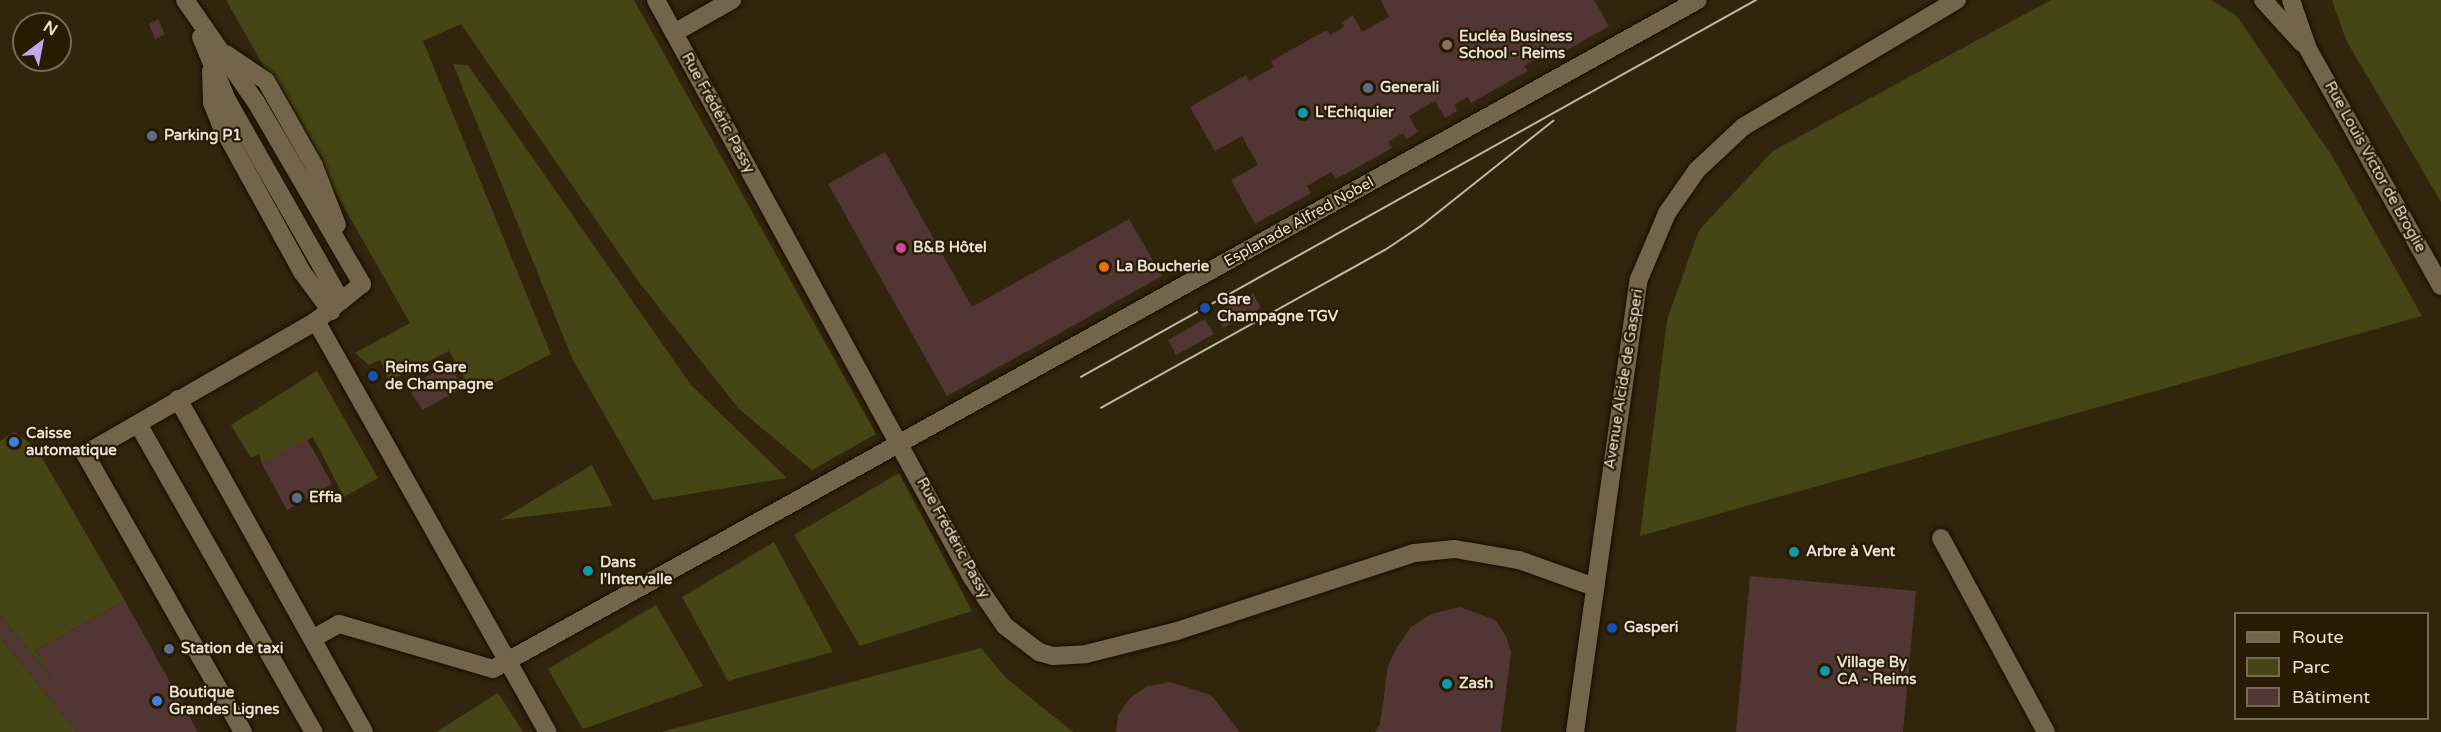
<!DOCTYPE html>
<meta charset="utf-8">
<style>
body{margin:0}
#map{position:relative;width:2441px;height:732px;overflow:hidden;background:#31250e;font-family:"Varela Round",sans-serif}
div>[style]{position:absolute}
.green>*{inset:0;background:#454516}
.building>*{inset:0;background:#513634}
.roads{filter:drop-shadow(0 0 2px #180d00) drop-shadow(0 0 2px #180d00)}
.minor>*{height:18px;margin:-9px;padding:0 9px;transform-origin:9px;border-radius:9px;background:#73654c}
.tram>*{height:1.5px;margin:-0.75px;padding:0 0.75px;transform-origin:0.75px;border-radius:0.75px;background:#c1b8a9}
.dots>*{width:16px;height:16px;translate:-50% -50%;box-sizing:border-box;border:3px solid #271b04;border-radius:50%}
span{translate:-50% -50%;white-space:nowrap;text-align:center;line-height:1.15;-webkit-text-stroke:4.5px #271b04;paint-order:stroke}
.poi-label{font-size:15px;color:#e9e1d4;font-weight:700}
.left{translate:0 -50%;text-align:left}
.street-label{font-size:15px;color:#e9e1d4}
.legend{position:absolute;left:2234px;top:612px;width:195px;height:108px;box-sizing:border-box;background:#271b04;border:2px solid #756a57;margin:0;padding:8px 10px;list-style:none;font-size:18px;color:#e9e1d4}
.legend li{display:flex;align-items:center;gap:12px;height:30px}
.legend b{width:30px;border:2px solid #756a57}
.north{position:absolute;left:12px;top:12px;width:60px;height:60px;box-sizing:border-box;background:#271b04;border:2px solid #756a57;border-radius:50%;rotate:32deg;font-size:16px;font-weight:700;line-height:24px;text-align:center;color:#e9e1d4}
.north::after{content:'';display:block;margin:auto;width:21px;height:27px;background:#c5a7f1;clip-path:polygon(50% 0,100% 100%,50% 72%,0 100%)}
</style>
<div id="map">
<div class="green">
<div style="clip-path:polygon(226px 0,634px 0,876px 434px,812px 470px,739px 409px,638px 281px,461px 24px,423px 41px,551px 354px,473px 394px,449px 351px,389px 381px,380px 360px,369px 365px,355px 353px,410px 323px)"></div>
<div style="clip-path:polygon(2051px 0,2211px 0,2237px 16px,2334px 159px,2422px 316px,1640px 536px,1667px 320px,1699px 230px,1773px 151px)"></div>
<div style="clip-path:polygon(2332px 0,2441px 0,2441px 202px,2346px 40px)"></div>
<div style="clip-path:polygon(453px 64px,468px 65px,691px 385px,787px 478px,653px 500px,572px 358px)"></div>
<div style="clip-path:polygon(317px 371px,378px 478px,344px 497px,313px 437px,262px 464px,259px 454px,251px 458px,231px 425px)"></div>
<div style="clip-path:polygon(15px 432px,37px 449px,125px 601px,36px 650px,52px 679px,0 615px,0 441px)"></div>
<div style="clip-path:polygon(592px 465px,613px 506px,500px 520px)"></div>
<div style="clip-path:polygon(899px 473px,972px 611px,860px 646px,794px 535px)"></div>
<div style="clip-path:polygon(774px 542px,833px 652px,728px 681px,682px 597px)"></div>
<div style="clip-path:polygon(656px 605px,703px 686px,583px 729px,548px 669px)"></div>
<div style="clip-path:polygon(0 637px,77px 732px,0 732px)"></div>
<div style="clip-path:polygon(981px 648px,1006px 678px,1073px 732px,661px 732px)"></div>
<div style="clip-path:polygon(498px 693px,523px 732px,436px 732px)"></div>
</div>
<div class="building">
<div style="clip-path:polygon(1381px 0,1594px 0,1609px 26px,1553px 58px,1549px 51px,1524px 66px,1528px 71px,1471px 103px,1468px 97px,1454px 105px,1457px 111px,1445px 118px,1435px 101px,1409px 116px,1418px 132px,1406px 139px,1403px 133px,1388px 142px,1392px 148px,1336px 179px,1331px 172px,1307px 186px,1311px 193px,1255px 224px,1231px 180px,1258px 165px,1242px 136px,1215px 151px,1190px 107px,1246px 75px,1249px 81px,1274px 67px,1271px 61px,1327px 30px,1330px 35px,1344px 27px,1342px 22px,1353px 15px,1362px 32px,1374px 25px,1389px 17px)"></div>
<div style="clip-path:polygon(158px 19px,165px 34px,155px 39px,149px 24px)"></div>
<div style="clip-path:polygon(885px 152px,972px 307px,1129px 219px,1162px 276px,947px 396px,828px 184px)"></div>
<div style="clip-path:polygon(1253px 293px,1261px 308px,1223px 328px,1215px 313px)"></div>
<div style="clip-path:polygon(1205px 319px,1214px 334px,1176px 355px,1168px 340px)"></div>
<div style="clip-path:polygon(449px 364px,463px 388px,422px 410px,408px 387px)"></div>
<div style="clip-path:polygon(15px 432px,23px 447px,14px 452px,5px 437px)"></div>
<div style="clip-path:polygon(307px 439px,332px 484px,287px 510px,262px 464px)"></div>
<div style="clip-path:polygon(1750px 576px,1916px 591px,1903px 732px,1736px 732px)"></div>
<div style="clip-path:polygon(125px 601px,185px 709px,198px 732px,77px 732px,0 637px,0 615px,52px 679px,36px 650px)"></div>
<div style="clip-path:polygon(1460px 607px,1495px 620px,1506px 636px,1511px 652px,1501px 732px,1375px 732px,1380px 724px,1388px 666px,1397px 647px,1411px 627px,1431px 614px)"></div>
<div style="clip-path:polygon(1170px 682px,1211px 695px,1240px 732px,1116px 732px,1118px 715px,1131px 697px,1148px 686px)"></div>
</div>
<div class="roads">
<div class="minor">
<div style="left:185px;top:0;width:124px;rotate:55.2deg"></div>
<div style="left:256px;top:102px;width:211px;rotate:59.8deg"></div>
<div style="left:362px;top:284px;width:59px;rotate:141.2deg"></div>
<div style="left:656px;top:0;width:659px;rotate:61.33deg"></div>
<div style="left:972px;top:578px;width:58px;rotate:55.5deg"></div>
<div style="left:1005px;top:626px;width:43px;rotate:37.4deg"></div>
<div style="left:1039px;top:652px;width:15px;rotate:16deg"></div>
<div style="left:1053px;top:656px;width:33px;rotate:-3deg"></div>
<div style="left:1086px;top:654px;width:94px;rotate:-14.2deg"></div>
<div style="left:1177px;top:631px;width:250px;rotate:-18.2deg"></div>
<div style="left:1414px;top:553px;width:41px;rotate:-5.6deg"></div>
<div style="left:1455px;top:549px;width:65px;rotate:9.8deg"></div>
<div style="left:1519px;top:560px;width:81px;rotate:19.6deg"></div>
<div style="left:2263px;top:0;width:58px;rotate:47.8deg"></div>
<div style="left:2291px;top:0;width:52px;rotate:70.9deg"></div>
<div style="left:2308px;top:49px;width:272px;rotate:60.7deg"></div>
<div style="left:674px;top:33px;width:67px;rotate:-29.6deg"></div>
<div style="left:201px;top:37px;width:68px;rotate:67.6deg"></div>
<div style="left:227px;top:100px;width:231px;rotate:60.4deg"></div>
<div style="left:226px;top:54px;width:48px;rotate:34deg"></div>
<div style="left:266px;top:81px;width:98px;rotate:60.5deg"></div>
<div style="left:314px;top:166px;width:63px;rotate:68.7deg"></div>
<div style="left:211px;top:71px;width:32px;rotate:88deg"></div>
<div style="left:212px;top:103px;width:24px;rotate:68deg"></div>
<div style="left:221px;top:125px;width:168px;rotate:61.1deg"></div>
<div style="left:302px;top:272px;width:49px;rotate:53.4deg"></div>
<div style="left:178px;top:399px;width:381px;rotate:60.8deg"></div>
<div style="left:138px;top:424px;width:355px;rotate:60.3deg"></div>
<div style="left:1941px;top:538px;width:221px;rotate:61.6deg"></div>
<div style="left:312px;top:639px;width:31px;rotate:-29deg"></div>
<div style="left:339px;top:624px;width:160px;rotate:16.3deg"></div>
<div style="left:493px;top:669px;width:1378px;rotate:-29.04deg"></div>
<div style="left:243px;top:732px;width:320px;rotate:-119.6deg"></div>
<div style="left:85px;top:454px;width:267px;rotate:-29.9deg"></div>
<div style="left:316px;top:321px;width:472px;rotate:60.6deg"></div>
<div style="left:1575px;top:732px;width:457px;rotate:-82deg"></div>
<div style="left:1639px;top:279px;width:72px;rotate:-67deg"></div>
<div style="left:1667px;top:213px;width:52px;rotate:-55.1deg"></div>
<div style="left:1697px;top:170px;width:63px;rotate:-43.1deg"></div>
<div style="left:1743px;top:127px;width:249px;rotate:-30.7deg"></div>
</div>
</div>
<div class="tram">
<div style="left:1081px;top:377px;width:773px;rotate:-29.18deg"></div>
<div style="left:1101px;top:408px;width:325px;rotate:-29.1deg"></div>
<div style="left:1385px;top:250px;width:43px;rotate:-33.7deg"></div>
<div style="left:1421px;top:226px;width:169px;rotate:-38.5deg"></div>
</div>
<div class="dots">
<div style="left:1447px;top:45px;background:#8d6e63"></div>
<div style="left:1368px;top:88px;background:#5c6f8a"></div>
<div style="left:1303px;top:113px;background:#0f9aa8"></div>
<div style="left:152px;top:136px;background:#5c6f8a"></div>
<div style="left:901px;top:248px;background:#d1479c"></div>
<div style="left:1104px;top:267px;background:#e8710a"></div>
<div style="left:1205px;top:308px;background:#1a4fb4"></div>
<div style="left:373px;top:376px;background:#1a4fb4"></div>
<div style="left:14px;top:442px;background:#3f7fe0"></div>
<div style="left:297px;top:498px;background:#5c6f8a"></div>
<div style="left:1794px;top:552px;background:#0f9aa8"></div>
<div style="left:588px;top:571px;background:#0f9aa8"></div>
<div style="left:1612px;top:628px;background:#1a4fb4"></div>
<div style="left:169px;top:649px;background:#5c6f8a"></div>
<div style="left:1825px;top:671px;background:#0f9aa8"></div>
<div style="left:1447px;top:684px;background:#0f9aa8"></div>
<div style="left:157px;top:701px;background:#3f7fe0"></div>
</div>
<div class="poi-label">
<span class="left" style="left:1459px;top:45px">Eucléa Business<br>School - Reims</span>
<span class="left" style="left:1380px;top:88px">Generali</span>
<span class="left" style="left:1315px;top:113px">L'Echiquier</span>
<span class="left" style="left:164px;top:136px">Parking P1</span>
<span class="left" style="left:913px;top:248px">B&amp;B Hôtel</span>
<span class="left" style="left:1116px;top:267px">La Boucherie</span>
<span class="left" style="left:1217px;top:308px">Gare<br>Champagne TGV</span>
<span class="left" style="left:385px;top:376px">Reims Gare<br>de Champagne</span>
<span class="left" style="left:26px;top:442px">Caisse<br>automatique</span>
<span class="left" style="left:309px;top:498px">Effia</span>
<span class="left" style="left:1806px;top:552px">Arbre à Vent</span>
<span class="left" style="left:600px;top:571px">Dans<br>l'Intervalle</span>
<span class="left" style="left:1624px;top:628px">Gasperi</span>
<span class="left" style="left:181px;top:649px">Station de taxi</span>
<span class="left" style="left:1837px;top:671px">Village By<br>CA - Reims</span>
<span class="left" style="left:1459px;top:684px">Zash</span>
<span class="left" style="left:169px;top:701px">Boutique<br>Grandes Lignes</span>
</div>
<div class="street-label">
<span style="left:718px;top:113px;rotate:61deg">Rue Frédéric Passy</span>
<span style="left:2375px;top:167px;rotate:61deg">Rue Louis Victor de Broglie</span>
<span style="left:1299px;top:222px;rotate:-29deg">Esplanade Alfred Nobel</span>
<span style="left:1624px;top:379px;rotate:-81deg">Avenue Alcide de Gasperi</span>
<span style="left:953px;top:538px;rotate:61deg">Rue Frédéric Passy</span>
</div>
<ul class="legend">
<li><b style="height:8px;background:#73654c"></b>Route</li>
<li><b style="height:16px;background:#454516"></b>Parc</li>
<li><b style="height:16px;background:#513634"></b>Bâtiment</li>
</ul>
<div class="north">N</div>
</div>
